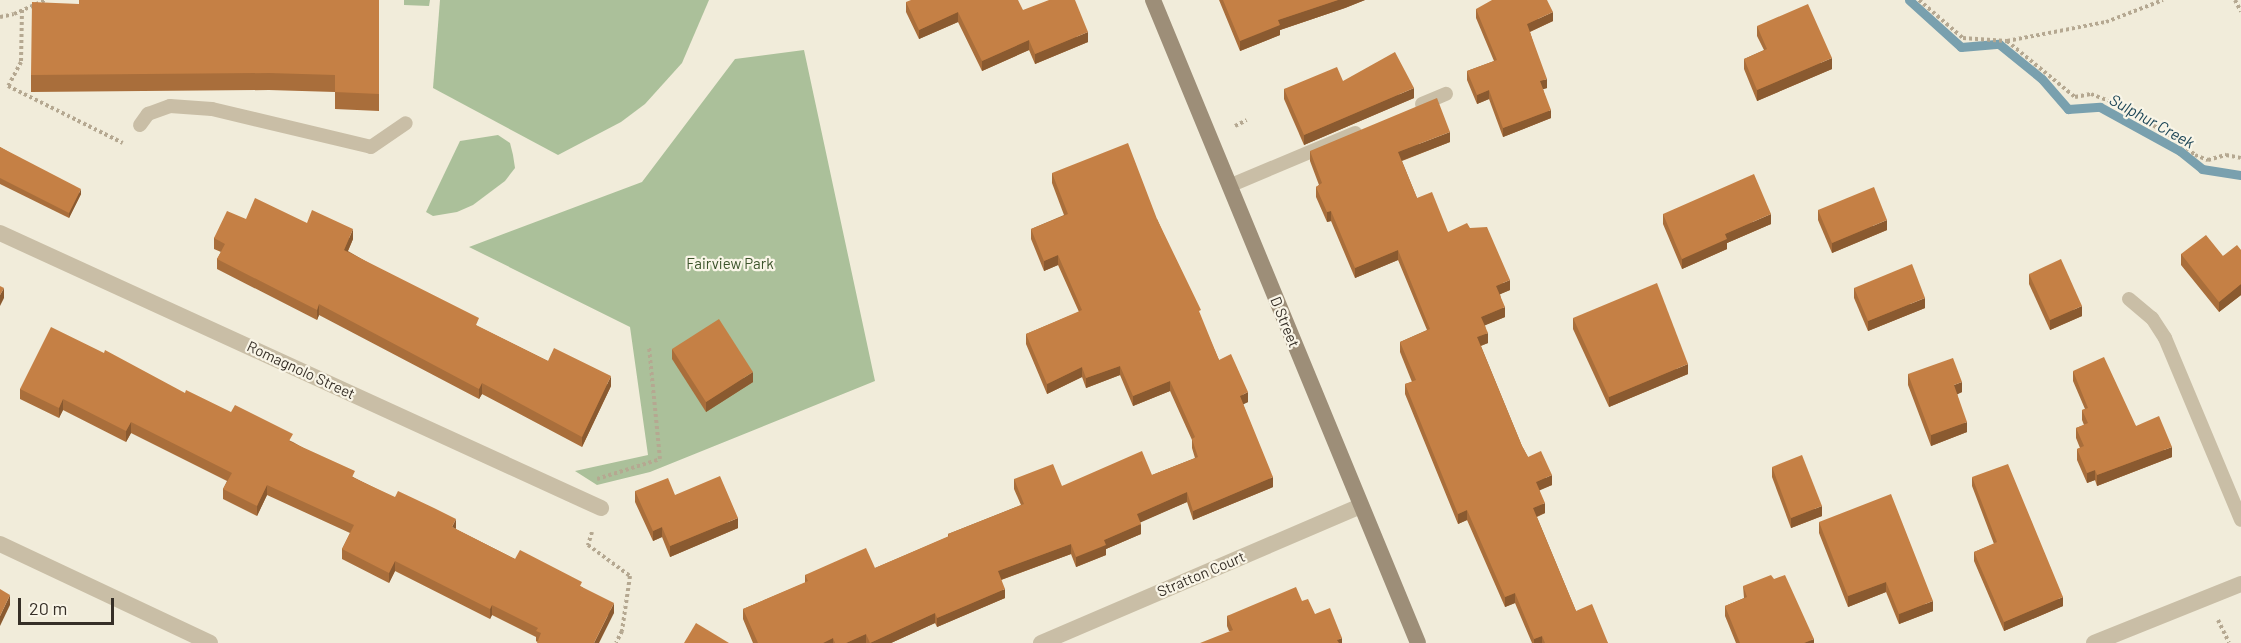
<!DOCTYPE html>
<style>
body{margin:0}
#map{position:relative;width:2241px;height:643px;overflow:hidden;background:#f1ecda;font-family:Barlow,sans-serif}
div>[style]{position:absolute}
.green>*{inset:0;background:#abc09a}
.stream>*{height:9px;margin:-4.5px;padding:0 4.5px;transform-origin:4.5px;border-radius:4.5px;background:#79a0ae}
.path>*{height:4px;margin-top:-2px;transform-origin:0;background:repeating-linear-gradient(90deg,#b5a891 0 3px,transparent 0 6px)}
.service>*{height:14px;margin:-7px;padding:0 7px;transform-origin:7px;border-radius:7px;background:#c9bea6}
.minor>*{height:16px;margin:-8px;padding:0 8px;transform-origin:8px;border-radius:8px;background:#c9bea6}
.secondary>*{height:16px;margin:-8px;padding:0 8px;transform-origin:8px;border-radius:8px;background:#9d8e78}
.wall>*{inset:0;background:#a96e3b}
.shaded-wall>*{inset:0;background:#8a5a30}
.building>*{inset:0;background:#c58045}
span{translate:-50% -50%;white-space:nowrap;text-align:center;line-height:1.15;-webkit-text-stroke:4.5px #f9f5e7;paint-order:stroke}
.park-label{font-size:15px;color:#3c542b}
.street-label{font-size:15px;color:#362f27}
.water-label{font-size:16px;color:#1d4657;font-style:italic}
.scale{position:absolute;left:18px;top:598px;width:96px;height:27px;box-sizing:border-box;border:3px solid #362f27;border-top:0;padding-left:8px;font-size:18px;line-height:21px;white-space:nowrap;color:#362f27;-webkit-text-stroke:4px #f9f5e7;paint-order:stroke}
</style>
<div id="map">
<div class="green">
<div style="clip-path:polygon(404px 0,430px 0,429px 6px,404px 5px)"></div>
<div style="clip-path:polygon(440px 0,709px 0,682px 63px,645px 104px,621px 122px,558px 155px,433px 88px)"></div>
<div style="clip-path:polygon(804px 50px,875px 381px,650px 472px,597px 485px,575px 471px,648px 455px,630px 327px,469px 247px,642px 182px,735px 59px)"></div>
<div style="clip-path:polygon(498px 135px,510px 143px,513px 155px,515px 168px,505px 181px,473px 205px,457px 212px,433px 216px,426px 212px,460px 141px)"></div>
</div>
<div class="stream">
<div style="left:1909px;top:0;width:70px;rotate:42.1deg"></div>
<div style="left:1961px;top:47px;width:38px;rotate:-5deg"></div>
<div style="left:1999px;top:44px;width:55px;rotate:39.1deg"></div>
<div style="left:2042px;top:79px;width:40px;rotate:49deg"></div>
<div style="left:2068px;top:109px;width:32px;rotate:-4deg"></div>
<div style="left:2100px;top:107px;width:91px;rotate:28.8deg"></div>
<div style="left:2180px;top:151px;width:28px;rotate:39deg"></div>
<div style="left:2202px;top:169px;width:39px;rotate:9deg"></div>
</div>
<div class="path">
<div style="left:1919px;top:0;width:58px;rotate:40.8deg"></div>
<div style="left:1963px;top:38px;width:44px;rotate:3.9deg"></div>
<div style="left:2007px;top:41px;width:88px;rotate:39.5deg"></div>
<div style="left:2075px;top:97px;width:16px;rotate:-11deg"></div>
<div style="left:2091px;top:94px;width:28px;rotate:21deg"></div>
<div style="left:2117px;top:104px;width:65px;rotate:30.5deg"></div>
<div style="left:2173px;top:137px;width:28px;rotate:39deg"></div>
<div style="left:2195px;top:155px;width:14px;rotate:21deg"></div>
<div style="left:2208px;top:160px;width:19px;rotate:-16deg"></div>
<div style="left:2226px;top:155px;width:15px;rotate:11deg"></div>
<div style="left:2235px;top:0;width:13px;rotate:63deg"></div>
<div style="left:22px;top:10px;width:52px;rotate:91.1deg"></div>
<div style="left:21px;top:62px;width:27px;rotate:118deg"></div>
<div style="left:8px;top:86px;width:128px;rotate:26.4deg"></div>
<div style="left:0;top:17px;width:14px;rotate:-12deg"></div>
<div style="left:14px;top:14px;width:34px;rotate:-24deg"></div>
<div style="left:2007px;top:41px;width:101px;rotate:-10.9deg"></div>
<div style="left:2106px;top:22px;width:61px;rotate:-21.1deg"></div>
<div style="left:1235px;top:126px;width:13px;rotate:-27deg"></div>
<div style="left:597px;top:479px;width:66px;rotate:-17.6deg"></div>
<div style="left:660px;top:459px;width:113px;rotate:-95.6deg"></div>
<div style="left:592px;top:532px;width:14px;rotate:107deg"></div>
<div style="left:588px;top:545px;width:52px;rotate:36.4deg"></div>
<div style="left:630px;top:576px;width:56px;rotate:98.3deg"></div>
<div style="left:622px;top:631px;width:13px;rotate:117deg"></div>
<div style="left:2218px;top:620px;width:25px;rotate:64deg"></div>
</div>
<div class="service">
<div style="left:1422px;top:104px;width:26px;rotate:-23deg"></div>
<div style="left:140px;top:125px;width:14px;rotate:-54deg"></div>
<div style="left:148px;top:114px;width:23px;rotate:-20deg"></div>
<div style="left:170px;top:106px;width:42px;rotate:4.1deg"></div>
<div style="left:212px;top:109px;width:163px;rotate:13.4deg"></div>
<div style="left:371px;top:147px;width:42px;rotate:-34.4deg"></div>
<div style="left:1229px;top:186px;width:137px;rotate:-22.8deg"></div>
<div style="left:2129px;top:299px;width:30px;rotate:40deg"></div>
<div style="left:2152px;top:318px;width:24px;rotate:57deg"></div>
<div style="left:2165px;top:338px;width:197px;rotate:67.3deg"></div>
</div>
<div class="minor">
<div style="left:0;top:233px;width:661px;rotate:24.59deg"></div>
<div style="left:0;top:544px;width:232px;rotate:25.2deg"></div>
<div style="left:1041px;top:643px;width:348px;rotate:-23.2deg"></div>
<div style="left:2094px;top:643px;width:158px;rotate:-21.9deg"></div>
</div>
<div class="secondary">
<div style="left:1153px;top:0;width:695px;rotate:67.6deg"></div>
</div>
<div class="wall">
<div style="clip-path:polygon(379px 0,379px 111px,335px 109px,335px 92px,269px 90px,31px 92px,31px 75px,79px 4px)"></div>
<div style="clip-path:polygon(1219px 0,1365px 0,1345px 8px,1280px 30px,1280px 35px,1240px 51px)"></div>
<div style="clip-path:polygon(906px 2px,1023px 10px,1088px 42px,1035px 64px,1029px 50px,982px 71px,958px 22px,919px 39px,906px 12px)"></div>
<div style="clip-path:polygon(1476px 9px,1553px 21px,1530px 32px,1547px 88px,1543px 89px,1551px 118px,1503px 137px,1489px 99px,1477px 104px,1467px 80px,1467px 71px,1494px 61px,1476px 18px)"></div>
<div style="clip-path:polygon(1757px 26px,1832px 69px,1757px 101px,1744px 69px,1744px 59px,1764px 50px,1757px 36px)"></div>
<div style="clip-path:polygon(1343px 81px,1414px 98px,1304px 145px,1284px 99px,1284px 89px)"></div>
<div style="clip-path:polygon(1450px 142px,1402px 161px,1417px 198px,1448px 232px,1510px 290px,1500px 294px,1505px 317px,1485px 325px,1488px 343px,1481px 346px,1522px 446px,1528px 457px,1552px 485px,1539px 490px,1545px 513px,1537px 517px,1576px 611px,1608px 643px,1532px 643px,1515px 603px,1505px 607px,1467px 520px,1458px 524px,1405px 394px,1405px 384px,1412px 382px,1400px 352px,1400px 342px,1427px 330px,1398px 260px,1355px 278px,1331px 221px,1327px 222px,1316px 197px,1316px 187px,1319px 185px,1310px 161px,1310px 151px)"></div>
<div style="clip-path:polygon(0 147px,81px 194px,69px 218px,0 184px)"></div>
<div style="clip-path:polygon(1052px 173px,1157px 219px,1219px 360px,1248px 402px,1243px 404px,1273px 487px,1193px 520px,1187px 502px,1140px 522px,1141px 534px,1106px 549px,1106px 555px,1076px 567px,1071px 554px,1001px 580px,1005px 598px,937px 627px,935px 623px,891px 643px,753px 643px,743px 619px,743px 609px,805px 583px,805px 575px,875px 568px,948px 537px,948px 534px,1021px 505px,1014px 489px,1014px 479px,1062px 486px,1152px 475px,1195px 458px,1192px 448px,1192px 440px,1170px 391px,1133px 406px,1120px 375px,1086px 388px,1082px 377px,1047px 394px,1026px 344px,1026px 334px,1079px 312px,1058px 265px,1044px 271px,1031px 239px,1031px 229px,1064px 215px,1052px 183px)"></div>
<div style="clip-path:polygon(1818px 210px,1887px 230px,1832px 253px,1818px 220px)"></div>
<div style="clip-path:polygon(1663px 214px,1771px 224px,1727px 243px,1727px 249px,1682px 269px,1663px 224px)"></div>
<div style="clip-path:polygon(246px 219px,307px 223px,353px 239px,348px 251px,479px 327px,548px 361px,611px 386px,582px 447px,482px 394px,479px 399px,319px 315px,317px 320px,217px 269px,217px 259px,221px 252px,214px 249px,214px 238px)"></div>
<div style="clip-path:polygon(2241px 250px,2241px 295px,2219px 312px,2181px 265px,2181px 254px,2223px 256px)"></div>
<div style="clip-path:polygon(2029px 274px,2082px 316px,2050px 330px,2029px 284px)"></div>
<div style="clip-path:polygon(1854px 288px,1925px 308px,1868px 331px,1854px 298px)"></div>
<div style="clip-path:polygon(1573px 318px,1688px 374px,1609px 407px,1573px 329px)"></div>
<div style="clip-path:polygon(672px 349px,753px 382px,706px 412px,672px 359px)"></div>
<div style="clip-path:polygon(2073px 371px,2136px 426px,2172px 457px,2097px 486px,2095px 480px,2087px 483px,2077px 460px,2077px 449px,2080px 448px,2076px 438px,2076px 428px,2084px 425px,2082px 420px,2082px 410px,2085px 409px,2073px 381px)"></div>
<div style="clip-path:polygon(1908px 374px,1962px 392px,1957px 394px,1967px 432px,1931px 446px,1908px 385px)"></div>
<div style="clip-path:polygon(20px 389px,185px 393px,293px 442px,355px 478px,515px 559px,582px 587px,614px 613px,537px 642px,536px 641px,536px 637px,492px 615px,490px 619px,395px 571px,389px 583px,342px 559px,342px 549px,350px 533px,267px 495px,257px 516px,223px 499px,223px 489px,227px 481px,131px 433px,126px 442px,63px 410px,59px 418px,20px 399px)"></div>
<div style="clip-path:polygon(1772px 467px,1822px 516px,1791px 528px,1772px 477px)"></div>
<div style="clip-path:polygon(1972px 477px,2063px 606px,2004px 631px,1974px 561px,1974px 552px,1994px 544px,1972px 486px)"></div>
<div style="clip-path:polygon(635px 491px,675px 495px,738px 528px,670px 557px,662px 537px,653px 541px,635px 502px)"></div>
<div style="clip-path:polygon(1819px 522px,1933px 611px,1899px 624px,1886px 592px,1848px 607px,1819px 533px)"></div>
<div style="clip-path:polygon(1743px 586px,1814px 643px,1736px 643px,1725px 616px,1725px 606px,1744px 598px)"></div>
<div style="clip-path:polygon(1302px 601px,1342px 643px,1229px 631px,1227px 626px,1227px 616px)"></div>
</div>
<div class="shaded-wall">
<div style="clip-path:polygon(1338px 0,1365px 0,1345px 8px,1280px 30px,1280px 35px,1240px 51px,1240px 41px,1278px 20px)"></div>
<div style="clip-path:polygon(958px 12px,958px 22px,919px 39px,919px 30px)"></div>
<div style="clip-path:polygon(1553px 12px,1553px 21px,1527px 33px,1527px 24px)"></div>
<div style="clip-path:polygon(1088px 32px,1088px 42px,1035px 64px,1035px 54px)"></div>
<div style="clip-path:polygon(1029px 40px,1029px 50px,982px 71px,982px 61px)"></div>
<div style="clip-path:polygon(1832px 58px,1832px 69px,1757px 101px,1757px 90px)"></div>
<div style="clip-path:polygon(1547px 79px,1547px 88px,1540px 90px,1540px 81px)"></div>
<div style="clip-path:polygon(1414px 88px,1414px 98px,1304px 145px,1304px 135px)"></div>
<div style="clip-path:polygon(1489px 90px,1489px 99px,1477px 104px,1477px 95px)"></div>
<div style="clip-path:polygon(1551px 110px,1551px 118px,1503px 137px,1503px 128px)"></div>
<div style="clip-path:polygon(1450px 132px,1450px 142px,1398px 162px,1398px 152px)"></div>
<div style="clip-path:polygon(81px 189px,81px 194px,69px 218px,69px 213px)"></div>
<div style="clip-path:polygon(1331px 211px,1331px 221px,1327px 222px,1327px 212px)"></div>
<div style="clip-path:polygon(1771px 214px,1771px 224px,1727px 243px,1727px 249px,1682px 269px,1682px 259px,1725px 234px)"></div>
<div style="clip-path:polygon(1887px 220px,1887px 230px,1832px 253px,1832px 243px)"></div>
<div style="clip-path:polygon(353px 229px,353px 239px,344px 260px,344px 250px)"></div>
<div style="clip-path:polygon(1398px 250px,1398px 260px,1355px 278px,1355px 268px)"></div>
<div style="clip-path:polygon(1058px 255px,1058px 265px,1044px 271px,1044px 261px)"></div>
<div style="clip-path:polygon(1510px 280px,1510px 290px,1496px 296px,1496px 286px)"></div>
<div style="clip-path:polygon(2241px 284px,2241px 295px,2219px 312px,2219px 302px)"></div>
<div style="clip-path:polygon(4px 288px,4px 298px,0 306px,0 295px)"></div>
<div style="clip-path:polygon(1925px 298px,1925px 308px,1868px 331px,1868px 321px)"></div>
<div style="clip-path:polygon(319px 304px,319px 315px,317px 320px,317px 310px)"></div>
<div style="clip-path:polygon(2082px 306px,2082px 316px,2050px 330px,2050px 320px)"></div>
<div style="clip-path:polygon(1505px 307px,1505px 317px,1481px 327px,1481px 317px)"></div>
<div style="clip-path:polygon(1488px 333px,1488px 343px,1477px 347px,1477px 337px)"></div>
<div style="clip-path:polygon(1688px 364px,1688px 374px,1609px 407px,1609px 397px)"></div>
<div style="clip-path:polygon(1120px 366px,1120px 375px,1086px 388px,1086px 378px)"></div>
<div style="clip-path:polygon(1082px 367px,1082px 377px,1047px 394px,1047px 384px)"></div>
<div style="clip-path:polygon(753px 372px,753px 382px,706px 412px,706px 402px)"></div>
<div style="clip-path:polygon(611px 376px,611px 386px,582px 447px,582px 437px)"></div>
<div style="clip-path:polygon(1170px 381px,1170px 391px,1133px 406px,1133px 396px)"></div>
<div style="clip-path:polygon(1962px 382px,1962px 392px,1954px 396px,1954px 385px)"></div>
<div style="clip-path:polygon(482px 383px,482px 394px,479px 399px,479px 389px)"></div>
<div style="clip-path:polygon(1248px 392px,1248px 402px,1240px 406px,1240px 396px)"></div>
<div style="clip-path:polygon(63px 399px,63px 410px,59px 418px,59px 408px)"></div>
<div style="clip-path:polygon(131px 422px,131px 433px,126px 442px,126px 431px)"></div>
<div style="clip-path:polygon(1967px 422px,1967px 432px,1931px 446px,1931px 435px)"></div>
<div style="clip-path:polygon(2172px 447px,2172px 457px,2097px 486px,2097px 475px)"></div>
<div style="clip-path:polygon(2095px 470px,2095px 480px,2087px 483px,2087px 473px)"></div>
<div style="clip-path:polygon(1552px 475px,1552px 485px,1536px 492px,1536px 482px)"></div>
<div style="clip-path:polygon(1273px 477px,1273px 487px,1193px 520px,1193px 511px)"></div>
<div style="clip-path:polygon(267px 485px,267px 495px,257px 516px,257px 506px)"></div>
<div style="clip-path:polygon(1187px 492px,1187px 502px,1137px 524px,1137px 514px)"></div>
<div style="clip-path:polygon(1545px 503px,1545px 513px,1533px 518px,1533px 508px)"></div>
<div style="clip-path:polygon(1822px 506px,1822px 516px,1791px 528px,1791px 518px)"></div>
<div style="clip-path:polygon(1467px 510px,1467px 520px,1458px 524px,1458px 514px)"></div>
<div style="clip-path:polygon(738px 518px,738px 528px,670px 557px,670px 546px)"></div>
<div style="clip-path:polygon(456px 519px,456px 529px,452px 527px)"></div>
<div style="clip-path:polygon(1141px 524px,1141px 534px,1106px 549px,1106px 555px,1076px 567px,1076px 557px,1104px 540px)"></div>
<div style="clip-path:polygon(662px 527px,662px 537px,653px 541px,653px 531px)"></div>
<div style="clip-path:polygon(1071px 544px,1071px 554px,998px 581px,998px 571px)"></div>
<div style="clip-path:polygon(395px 561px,395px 571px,389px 583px,389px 573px)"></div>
<div style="clip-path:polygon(1886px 582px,1886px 592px,1848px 607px,1848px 596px)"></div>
<div style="clip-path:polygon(1005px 589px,1005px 598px,937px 627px,937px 618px)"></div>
<div style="clip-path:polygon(1515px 593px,1515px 603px,1505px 607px,1505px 597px)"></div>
<div style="clip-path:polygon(10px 595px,10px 605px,0 626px,0 616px)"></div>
<div style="clip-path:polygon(2063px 597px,2063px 606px,2004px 631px,2004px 622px)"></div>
<div style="clip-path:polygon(1933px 601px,1933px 611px,1899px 624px,1899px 614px)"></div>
<div style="clip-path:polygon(614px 603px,614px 613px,599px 643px,594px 643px)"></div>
<div style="clip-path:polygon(492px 605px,492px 615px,490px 619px,490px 609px)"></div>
<div style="clip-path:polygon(935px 613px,935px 623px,891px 643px,870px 643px)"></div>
<div style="clip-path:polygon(866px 634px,866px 643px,846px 643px)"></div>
<div style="clip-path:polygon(1542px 636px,1542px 643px,1534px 643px,1534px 639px)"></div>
<div style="clip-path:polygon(833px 638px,833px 643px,823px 643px)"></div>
<div style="clip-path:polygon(1342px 638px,1342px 643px,1337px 643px,1337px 640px)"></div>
<div style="clip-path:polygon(1814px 639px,1814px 643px,1804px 643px)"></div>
</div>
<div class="building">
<div style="clip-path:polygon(79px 0,379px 0,379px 94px,335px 92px,335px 75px,269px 73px,31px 75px,32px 2px,79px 4px)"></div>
<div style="clip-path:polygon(911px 0,1018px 0,1023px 10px,1049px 0,1075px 0,1088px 32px,1035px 54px,1029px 40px,982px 61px,958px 12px,919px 30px,906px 2px)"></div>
<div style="clip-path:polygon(1223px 0,1338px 0,1278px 20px,1280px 25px,1240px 41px)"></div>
<div style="clip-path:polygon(1492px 0,1547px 0,1553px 12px,1527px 24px,1547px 79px,1540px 81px,1551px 110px,1503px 128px,1489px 90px,1477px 95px,1467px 71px,1497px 60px,1476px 9px)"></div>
<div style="clip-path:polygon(1808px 4px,1832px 58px,1757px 90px,1744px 59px,1767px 49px,1757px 26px)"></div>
<div style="clip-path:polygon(1395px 52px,1414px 88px,1304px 135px,1284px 89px,1337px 67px,1343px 81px)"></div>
<div style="clip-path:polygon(1437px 98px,1450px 132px,1398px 152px,1417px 198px,1432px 192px,1448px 232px,1467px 223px,1470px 228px,1487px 227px,1510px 280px,1496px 286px,1505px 307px,1481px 317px,1488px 333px,1477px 337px,1522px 446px,1528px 457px,1541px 451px,1552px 475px,1536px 482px,1545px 503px,1533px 508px,1576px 611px,1592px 604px,1608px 643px,1545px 643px,1542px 636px,1534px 639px,1515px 593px,1505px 597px,1467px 510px,1458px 514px,1405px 384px,1416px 380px,1400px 342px,1430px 329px,1398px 250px,1355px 268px,1331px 211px,1327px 212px,1316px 187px,1322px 183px,1310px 151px)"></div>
<div style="clip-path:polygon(1128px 143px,1157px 219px,1201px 310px,1199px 311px,1219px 360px,1231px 354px,1248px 392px,1240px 396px,1273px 477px,1193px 511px,1187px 492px,1137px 514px,1141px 524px,1104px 540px,1106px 545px,1076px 557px,1071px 544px,998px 571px,1005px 589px,937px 618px,935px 613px,870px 643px,866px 634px,846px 643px,835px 643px,833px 638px,823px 643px,758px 643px,743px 609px,808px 581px,805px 575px,866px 548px,875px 568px,949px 536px,948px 534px,1024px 504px,1014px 479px,1053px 464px,1062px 486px,1142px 451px,1152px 475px,1198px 457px,1192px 439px,1195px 437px,1170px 381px,1133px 396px,1120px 366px,1086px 378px,1082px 367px,1047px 384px,1026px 334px,1082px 310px,1058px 255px,1044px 261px,1031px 229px,1068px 214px,1052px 173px)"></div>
<div style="clip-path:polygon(0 147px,81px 189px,69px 213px,0 178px)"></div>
<div style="clip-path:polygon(1754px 174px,1771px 214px,1725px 234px,1727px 239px,1682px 259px,1663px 214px)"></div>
<div style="clip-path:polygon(1874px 187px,1887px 220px,1832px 243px,1818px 210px)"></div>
<div style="clip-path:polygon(255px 198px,307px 223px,312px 210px,353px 229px,344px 250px,479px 318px,476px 325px,548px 361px,554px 348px,611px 376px,582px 437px,482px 383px,479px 389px,319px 304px,317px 310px,217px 259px,225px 244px,214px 238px,227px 211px,246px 219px)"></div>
<div style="clip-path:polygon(2206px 235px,2223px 256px,2237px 245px,2241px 250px,2241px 284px,2219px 302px,2181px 254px)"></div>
<div style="clip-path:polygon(2061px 259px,2082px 306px,2050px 320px,2029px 274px)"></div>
<div style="clip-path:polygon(1912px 264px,1925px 298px,1868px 321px,1854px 288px)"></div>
<div style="clip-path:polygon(1657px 283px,1688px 364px,1609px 397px,1573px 318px)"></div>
<div style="clip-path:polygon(0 286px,4px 288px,0 295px)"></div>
<div style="clip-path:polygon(719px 319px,753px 372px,706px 402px,672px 349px)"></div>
<div style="clip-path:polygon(51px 327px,104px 353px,105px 350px,185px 393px,186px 390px,231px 412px,235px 405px,293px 434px,289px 441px,355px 471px,352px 477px,395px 497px,398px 491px,434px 508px,456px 519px,452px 527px,515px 559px,520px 550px,582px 582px,580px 586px,614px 603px,594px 643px,537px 643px,541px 633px,536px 631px,538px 628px,492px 605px,490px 609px,395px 561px,389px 573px,342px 549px,354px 525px,267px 485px,257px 506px,223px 489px,232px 473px,131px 422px,126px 431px,63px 399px,59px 408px,20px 389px)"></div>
<div style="clip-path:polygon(2104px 357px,2136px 426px,2159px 416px,2172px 447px,2097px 475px,2095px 470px,2087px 473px,2077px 449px,2084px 446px,2076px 428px,2088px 423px,2082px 410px,2088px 408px,2073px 371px)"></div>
<div style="clip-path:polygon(1953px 358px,1962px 382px,1954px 385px,1967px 422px,1931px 435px,1908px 374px)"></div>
<div style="clip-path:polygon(1802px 455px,1822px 506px,1791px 518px,1772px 467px)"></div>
<div style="clip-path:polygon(2008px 464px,2063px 597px,2004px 622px,1974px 552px,1997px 542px,1972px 477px)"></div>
<div style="clip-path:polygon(720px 476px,738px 518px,670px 546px,662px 527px,653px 531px,635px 491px,668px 478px,675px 495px)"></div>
<div style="clip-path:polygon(1891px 494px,1933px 601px,1899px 614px,1886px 582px,1848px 596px,1819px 522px)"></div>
<div style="clip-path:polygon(1771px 575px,1774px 579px,1785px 575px,1814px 639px,1804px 643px,1740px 643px,1725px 606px,1747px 597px,1743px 586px)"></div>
<div style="clip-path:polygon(1296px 587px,1302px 601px,1308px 599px,1315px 614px,1330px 608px,1342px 638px,1337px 640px,1339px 643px,1200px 643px,1233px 630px,1227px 616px)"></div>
<div style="clip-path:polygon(0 589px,10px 595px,0 616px)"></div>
<div style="clip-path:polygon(696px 623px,729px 643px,684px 643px)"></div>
</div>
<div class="park-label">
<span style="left:730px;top:264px">Fairview Park</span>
</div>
<div class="street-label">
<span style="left:1285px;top:322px;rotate:68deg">D Street</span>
<span style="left:301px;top:370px;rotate:25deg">Romagnolo Street</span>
<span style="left:1201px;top:574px;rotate:-23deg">Stratton Court</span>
</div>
<div class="water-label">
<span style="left:2152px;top:121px;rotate:29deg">Sulphur Creek</span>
</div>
<div class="scale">20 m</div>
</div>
